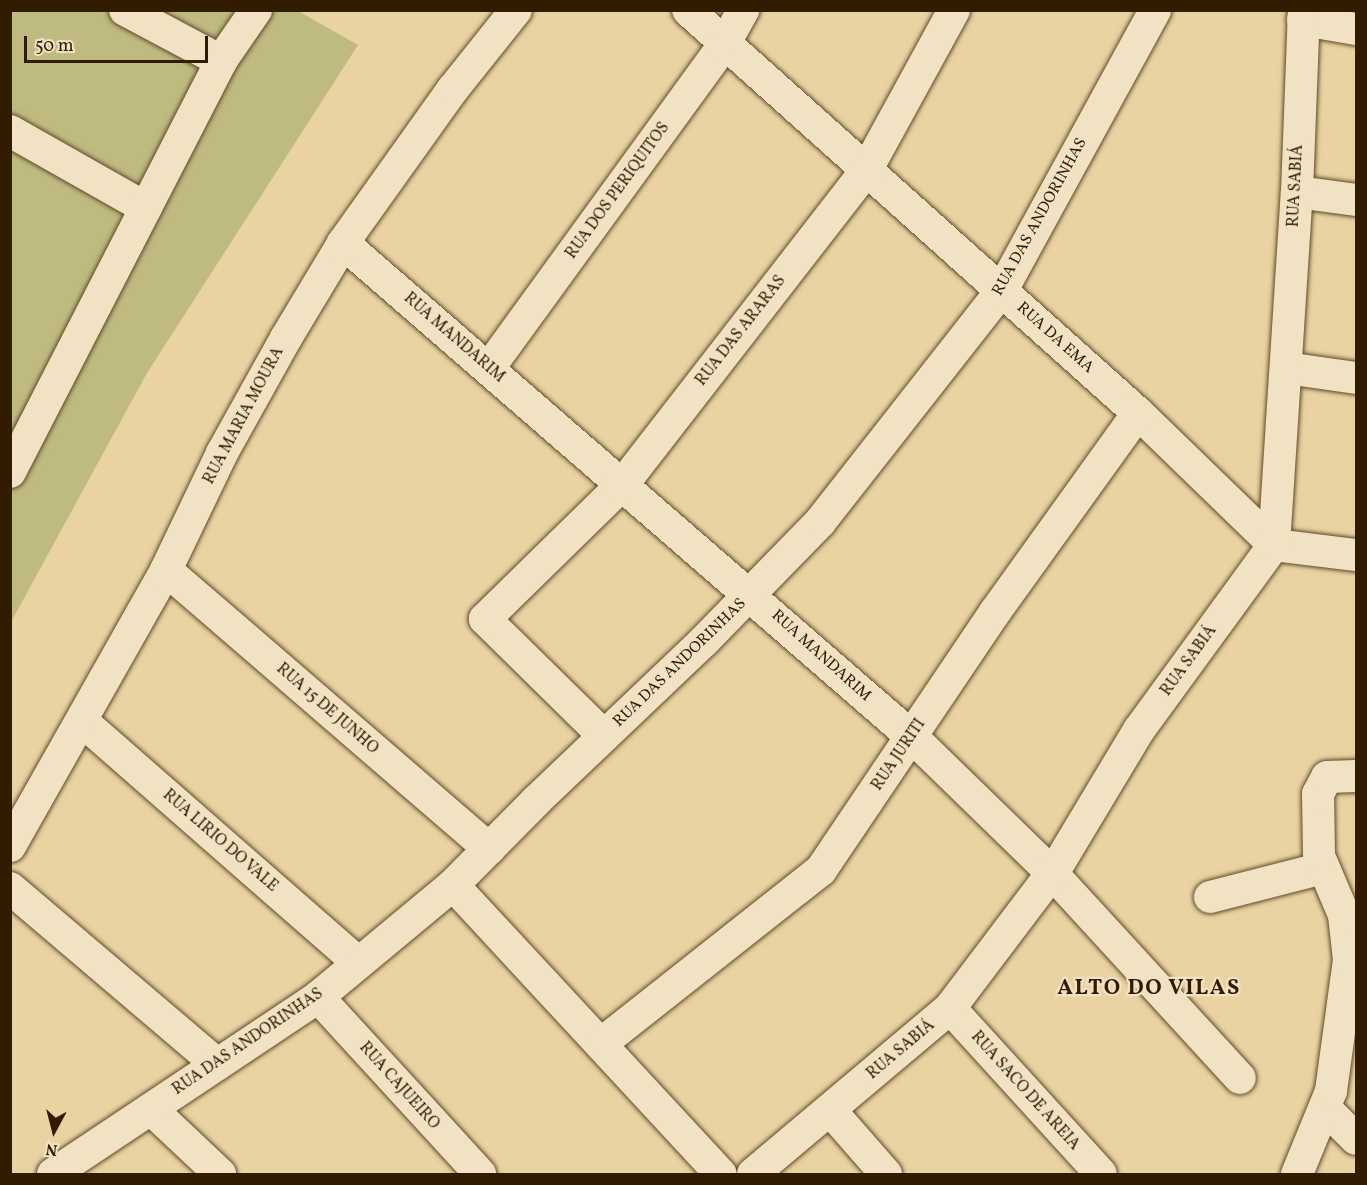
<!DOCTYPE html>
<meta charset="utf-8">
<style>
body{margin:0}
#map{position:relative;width:1367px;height:1185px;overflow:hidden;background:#e9d3a2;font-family:Vollkorn,serif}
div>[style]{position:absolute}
.green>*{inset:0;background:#beba80}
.roads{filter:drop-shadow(0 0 2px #604a28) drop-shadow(0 0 2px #604a28)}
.minor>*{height:32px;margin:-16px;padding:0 16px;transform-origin:16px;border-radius:16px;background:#f1e2c3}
span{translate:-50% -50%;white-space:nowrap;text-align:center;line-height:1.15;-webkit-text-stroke:4.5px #f1e2c3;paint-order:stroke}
.street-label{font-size:16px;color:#321c00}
.district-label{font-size:22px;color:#321c00;font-weight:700;letter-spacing:1.5px}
.frame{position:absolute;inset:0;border:12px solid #321c00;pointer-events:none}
.north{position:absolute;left:24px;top:1101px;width:60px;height:60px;-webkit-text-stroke:4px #f1e2c3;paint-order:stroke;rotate:187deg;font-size:16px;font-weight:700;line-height:24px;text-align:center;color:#321c00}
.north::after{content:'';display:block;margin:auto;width:21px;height:27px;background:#321c00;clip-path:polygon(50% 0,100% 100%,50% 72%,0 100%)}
.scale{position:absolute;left:24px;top:36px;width:184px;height:27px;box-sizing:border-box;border:3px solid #321c00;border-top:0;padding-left:8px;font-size:18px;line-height:21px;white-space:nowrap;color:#321c00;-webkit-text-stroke:4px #f1e2c3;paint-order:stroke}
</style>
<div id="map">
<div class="green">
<div style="clip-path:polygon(11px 11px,298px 11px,358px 45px,147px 373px,11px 622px)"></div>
</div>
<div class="roads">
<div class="minor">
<div style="left:125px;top:10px;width:109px;rotate:28deg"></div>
<div style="left:688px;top:10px;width:604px;rotate:41.85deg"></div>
<div style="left:1138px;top:413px;width:190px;rotate:44.1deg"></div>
<div style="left:1274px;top:545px;width:83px;rotate:7deg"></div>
<div style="left:1303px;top:20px;width:54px;rotate:9.6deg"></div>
<div style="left:10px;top:131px;width:156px;rotate:29.5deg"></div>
<div style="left:1297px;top:192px;width:60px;rotate:7.7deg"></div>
<div style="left:343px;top:243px;width:752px;rotate:40.96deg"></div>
<div style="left:911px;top:736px;width:197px;rotate:44.2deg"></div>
<div style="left:1052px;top:873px;width:278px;rotate:47.5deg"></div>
<div style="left:489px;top:368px;width:402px;rotate:-54deg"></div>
<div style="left:725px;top:43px;width:38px;rotate:-61deg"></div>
<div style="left:1286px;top:368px;width:71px;rotate:8.1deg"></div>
<div style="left:10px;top:472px;width:462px;rotate:-62.8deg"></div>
<div style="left:221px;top:61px;width:62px;rotate:-55.5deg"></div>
<div style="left:166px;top:570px;width:427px;rotate:40.8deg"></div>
<div style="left:82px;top:721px;width:366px;rotate:41.2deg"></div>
<div style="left:604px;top:736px;width:167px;rotate:-135.5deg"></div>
<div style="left:485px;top:619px;width:193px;rotate:-44.4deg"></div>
<div style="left:623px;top:484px;width:398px;rotate:-52.2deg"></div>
<div style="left:867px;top:169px;width:181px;rotate:-61.3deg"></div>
<div style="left:10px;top:846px;width:317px;rotate:-60.5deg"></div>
<div style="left:166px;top:570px;width:130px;rotate:-64.4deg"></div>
<div style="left:222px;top:453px;width:132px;rotate:-60.9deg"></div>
<div style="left:286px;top:338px;width:111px;rotate:-59deg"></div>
<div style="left:343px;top:243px;width:189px;rotate:-54.5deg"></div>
<div style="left:453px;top:89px;width:101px;rotate:-51.4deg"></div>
<div style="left:453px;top:885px;width:394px;rotate:47.2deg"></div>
<div style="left:10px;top:888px;width:272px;rotate:40.4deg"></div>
<div style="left:1210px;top:897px;width:117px;rotate:-14.4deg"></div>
<div style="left:318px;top:997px;width:240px;rotate:47.5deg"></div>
<div style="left:950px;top:1008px;width:224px;rotate:47.7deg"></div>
<div style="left:602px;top:1043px;width:279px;rotate:-38.3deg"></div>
<div style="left:821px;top:870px;width:311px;rotate:-56deg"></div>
<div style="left:995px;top:612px;width:245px;rotate:-54.3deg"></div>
<div style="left:151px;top:1109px;width:95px;rotate:43.3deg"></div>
<div style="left:1326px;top:1109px;width:42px;rotate:45deg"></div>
<div style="left:830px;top:1110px;width:85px;rotate:48.8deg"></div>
<div style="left:53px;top:1174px;width:319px;rotate:-33.7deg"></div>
<div style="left:318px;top:997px;width:175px;rotate:-39.7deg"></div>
<div style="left:453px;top:885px;width:118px;rotate:-45.3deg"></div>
<div style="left:536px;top:801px;width:232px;rotate:-43.6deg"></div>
<div style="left:704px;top:641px;width:166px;rotate:-45.7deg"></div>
<div style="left:820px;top:522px;width:295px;rotate:-51.9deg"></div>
<div style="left:1002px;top:290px;width:319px;rotate:-61.3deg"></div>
<div style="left:753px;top:1174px;width:258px;rotate:-40.1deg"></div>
<div style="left:950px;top:1008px;width:176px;rotate:-52.9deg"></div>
<div style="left:1056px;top:868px;width:161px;rotate:-59deg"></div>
<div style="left:1139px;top:730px;width:229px;rotate:-53.9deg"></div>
<div style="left:1274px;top:545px;width:354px;rotate:-86.3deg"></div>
<div style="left:1297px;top:192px;width:182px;rotate:-87.8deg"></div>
<div style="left:1297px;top:1174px;width:90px;rotate:-67.7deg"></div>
<div style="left:1331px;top:1091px;width:132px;rotate:-82.2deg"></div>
<div style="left:1349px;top:960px;width:45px;rotate:-96.3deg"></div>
<div style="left:1344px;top:915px;width:64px;rotate:-113deg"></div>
<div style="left:1319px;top:856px;width:62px;rotate:-90.9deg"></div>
<div style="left:1318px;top:794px;width:19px;rotate:-62deg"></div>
<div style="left:1327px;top:777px;width:29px;rotate:-2deg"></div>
</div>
</div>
<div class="street-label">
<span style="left:1296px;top:186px;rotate:-87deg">RUA SABIÁ</span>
<span style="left:618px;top:191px;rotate:-54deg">RUA DOS PERIQUITOS</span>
<span style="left:1040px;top:217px;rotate:-61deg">RUA DAS ANDORINHAS</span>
<span style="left:741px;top:331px;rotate:-52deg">RUA DAS ARARAS</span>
<span style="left:454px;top:338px;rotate:41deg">RUA MANDARIM</span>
<span style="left:1055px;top:338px;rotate:42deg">RUA DA EMA</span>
<span style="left:244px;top:416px;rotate:-62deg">RUA MARIA MOURA</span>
<span style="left:821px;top:656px;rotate:42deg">RUA MANDARIM</span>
<span style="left:1189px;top:661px;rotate:-54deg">RUA SABIÁ</span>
<span style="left:680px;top:663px;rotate:-44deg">RUA DAS ANDORINHAS</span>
<span style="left:327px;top:709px;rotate:41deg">RUA 15 DE JUNHO</span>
<span style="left:899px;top:755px;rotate:-56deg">RUA JURITI</span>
<span style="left:220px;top:841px;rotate:41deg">RUA LIRIO DO VALE</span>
<span style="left:248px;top:1042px;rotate:-34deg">RUA DAS ANDORINHAS</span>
<span style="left:901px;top:1050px;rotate:-40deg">RUA SABIÁ</span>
<span style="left:399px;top:1086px;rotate:48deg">RUA CAJUEIRO</span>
<span style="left:1025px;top:1091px;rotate:48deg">RUA SACO DE AREIA</span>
</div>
<div class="district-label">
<span style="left:1149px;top:989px">ALTO DO VILAS</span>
</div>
<div class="frame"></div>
<div class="north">N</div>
<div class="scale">50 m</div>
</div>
